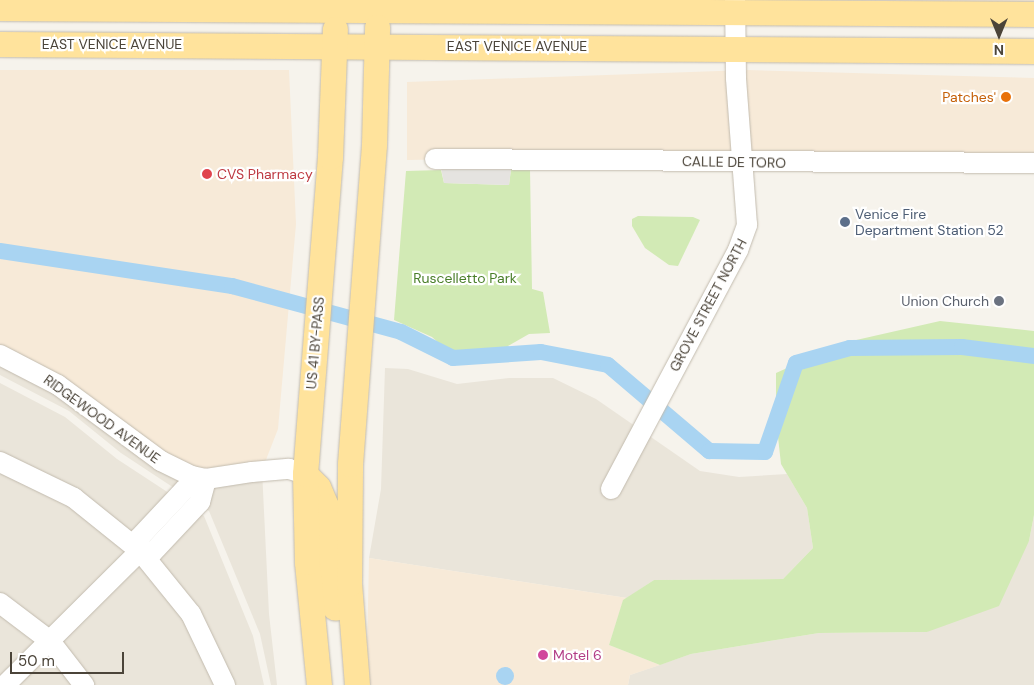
<!DOCTYPE html>
<style>
body{margin:0}
#map{position:relative;width:1034px;height:685px;overflow:hidden;background:#f6f3ec;font-family:"DM Sans",sans-serif}
div>[style]{position:absolute}
.residential>*{inset:0;background:#eae5da}
.commercial>*{inset:0;background:#f7ead8}
.green>*{inset:0;background:#d2eab5}
.parking>*{inset:0;background:#e5e3e0}
.water>*{inset:0;background:#a9d4f2}
.round{border-radius:50%}
.canal>*{height:16px;margin:-8px;padding:0 8px;transform-origin:8px;border-radius:8px;background:#a9d4f2}
.roads{filter:drop-shadow(0 0 1px #c2bbae) drop-shadow(0 0 1px #c2bbae)}
.minor>*{height:20px;margin:-10px;padding:0 10px;transform-origin:10px;border-radius:10px;background:#fff}
.major>*{height:25px;margin:-12.5px;padding:0 12.5px;transform-origin:12.5px;border-radius:12.5px;background:#ffe39c}
.dots>*{width:14px;height:14px;translate:-50% -50%;box-sizing:border-box;border:2px solid #fff;border-radius:50%}
span{translate:-50% -50%;white-space:nowrap;text-align:center;line-height:1.15;-webkit-text-stroke:4.5px #fff;paint-order:stroke}
.street-label{font-size:14px;color:#4b4439}
.food-label{font-size:14px;color:#c56008}
.right{translate:-100% -50%;text-align:right}
.health-label{font-size:14px;color:#be3a42}
.left{translate:0 -50%;text-align:left}
.service-label{font-size:14px;color:#4e5e75}
.park-label{font-size:14px;color:#4a7f2a}
.worship-label{font-size:14px;color:#5b616d}
.hotel-label{font-size:14px;color:#b23c85}
.north{position:absolute;left:974px;top:10px;width:50px;height:50px;-webkit-text-stroke:4px #fff;paint-order:stroke;rotate:180deg;font-size:14px;font-weight:700;line-height:20px;text-align:center;color:#4b4439}
.north::after{content:'';display:block;margin:auto;width:18px;height:22px;background:#4b4439;clip-path:polygon(50% 0,100% 100%,50% 72%,0 100%)}
.scale{position:absolute;left:10px;top:652px;width:114px;height:22px;box-sizing:border-box;border:2px solid #4b4439;border-top:0;padding-left:6px;font-size:15px;line-height:18px;white-space:nowrap;color:#4b4439;-webkit-text-stroke:4px #fff;paint-order:stroke}
</style>
<div id="map">
<div class="residential">
<div style="clip-path:polygon(0 346px,262px 470px,269px 614px,277px 685px,271px 685px,260px 634px,209px 511px,121px 453px,69px 411px,0 375px)"></div>
<div style="clip-path:polygon(385px 368px,408px 369px,457px 384px,509px 378px,553px 378px,596px 399px,700px 471px,739px 477px,787px 474px,807px 508px,813px 548px,783px 579px,654px 580px,627px 598px,369px 558px,381px 489px)"></div>
<div style="clip-path:polygon(0 383px,65px 417px,117px 459px,204px 516px,253px 636px,264px 685px,0 685px)"></div>
<div style="clip-path:polygon(1034px 515px,1034px 685px,628px 685px,630px 675px,691px 654px,819px 633px,927px 632px,1029px 541px)"></div>
</div>
<div class="commercial">
<div style="clip-path:polygon(711px 0,1034px 0,1034px 4px)"></div>
<div style="clip-path:polygon(0 70px,289px 70px,296px 224px,278px 429px,262px 470px,181px 470px,0 346px)"></div>
<div style="clip-path:polygon(747px 70px,1034px 78px,1034px 162px,573px 157px,407px 160px,407px 82px)"></div>
<div style="clip-path:polygon(369px 558px,627px 598px,623px 601px,609px 645px,660px 665px,630px 675px,628px 685px,370px 685px,367px 653px)"></div>
</div>
<div class="green">
<div style="clip-path:polygon(511px 169px,530px 169px,532px 289px,543px 292px,550px 333px,529px 334px,508px 346px,504px 354px,475px 362px,450px 353px,432px 337px,394px 320px,406px 171px,441px 170px,444px 183px,509px 185px)"></div>
<div style="clip-path:polygon(638px 216px,693px 217px,700px 220px,678px 266px,669px 265px,645px 248px,632px 226px,632px 219px)"></div>
<div style="clip-path:polygon(940px 321px,1034px 331px,1034px 515px,1029px 541px,999px 606px,927px 632px,819px 633px,691px 654px,660px 665px,609px 645px,623px 600px,654px 580px,783px 579px,813px 548px,807px 508px,781px 464px,776px 419px,776px 373px,843px 343px)"></div>
</div>
<div class="parking">
<div style="clip-path:polygon(440px 163px,511px 169px,509px 185px,444px 183px)"></div>
</div>
<div class="water">
<div class="round" style="left:496px;top:667px;width:18px;height:18px"></div>
</div>
<div class="canal">
<div style="left:0;top:251px;width:235px;rotate:8.6deg"></div>
<div style="left:232px;top:286px;width:175px;rotate:15.2deg"></div>
<div style="left:401px;top:332px;width:58px;rotate:26.6deg"></div>
<div style="left:453px;top:358px;width:88px;rotate:-3.9deg"></div>
<div style="left:541px;top:352px;width:68px;rotate:11deg"></div>
<div style="left:608px;top:365px;width:133px;rotate:40.4deg"></div>
<div style="left:709px;top:451px;width:56px;rotate:1deg"></div>
<div style="left:765px;top:452px;width:94px;rotate:-70.8deg"></div>
<div style="left:796px;top:363px;width:56px;rotate:-15.5deg"></div>
<div style="left:850px;top:348px;width:112px;rotate:-0.5deg"></div>
<div style="left:962px;top:347px;width:73px;rotate:7.1deg"></div>
</div>
<div class="roads">
<div class="minor">
<div style="left:435px;top:159px;width:599px;rotate:0.38deg"></div>
<div style="left:0;top:355px;width:65px;rotate:27.3deg"></div>
<div style="left:58px;top:385px;width:128px;rotate:36.4deg"></div>
<div style="left:161px;top:461px;width:34px;rotate:26deg"></div>
<div style="left:192px;top:476px;width:14px;rotate:12deg"></div>
<div style="left:0;top:462px;width:82px;rotate:25.9deg"></div>
<div style="left:74px;top:498px;width:85px;rotate:38.8deg"></div>
<div style="left:140px;top:551px;width:81px;rotate:51deg"></div>
<div style="left:191px;top:614px;width:79px;rotate:64.4deg"></div>
<div style="left:611px;top:489px;width:271px;rotate:-62deg"></div>
<div style="left:738px;top:250px;width:27px;rotate:-70deg"></div>
<div style="left:747px;top:225px;width:147px;rotate:-94.3deg"></div>
<div style="left:736px;top:78px;width:78px;rotate:-90.7deg"></div>
<div style="left:140px;top:551px;width:13px;rotate:4deg"></div>
<div style="left:153px;top:552px;width:69px;rotate:-46.8deg"></div>
<div style="left:200px;top:502px;width:24px;rotate:-75deg"></div>
<div style="left:0;top:603px;width:63px;rotate:37.2deg"></div>
<div style="left:50px;top:641px;width:56px;rotate:52.3deg"></div>
<div style="left:5px;top:685px;width:190px;rotate:-44.8deg"></div>
<div style="left:140px;top:551px;width:13px;rotate:-94deg"></div>
<div style="left:139px;top:538px;width:67px;rotate:-46.8deg"></div>
<div style="left:185px;top:489px;width:23px;rotate:-25deg"></div>
<div style="left:206px;top:479px;width:47px;rotate:-8.7deg"></div>
<div style="left:252px;top:472px;width:37px;rotate:-5deg"></div>
<div style="left:289px;top:469px;width:17px;rotate:17deg"></div>
</div>
<div class="major">
<div style="left:0;top:8px;width:1034px;rotate:0.33deg"></div>
<div style="left:0;top:44px;width:1034px;rotate:0.39deg"></div>
<div style="left:305px;top:474px;width:18px;rotate:45deg"></div>
<div style="left:318px;top:487px;width:21px;rotate:67deg"></div>
<div style="left:326px;top:506px;width:102px;rotate:85deg"></div>
<div style="left:319px;top:685px;width:124px;rotate:-95.6deg"></div>
<div style="left:307px;top:562px;width:88px;rotate:-91.3deg"></div>
<div style="left:305px;top:474px;width:318px;rotate:-85.5deg"></div>
<div style="left:330px;top:157px;width:128px;rotate:-87.8deg"></div>
<div style="left:357px;top:685px;width:101px;rotate:-94.5deg"></div>
<div style="left:349px;top:584px;width:120px;rotate:-89.5deg"></div>
<div style="left:350px;top:464px;width:320px;rotate:-85.7deg"></div>
<div style="left:374px;top:145px;width:118px;rotate:-88.5deg"></div>
</div>
</div>
<div class="dots">
<div style="left:1006px;top:97px;background:#e8710a"></div>
<div style="left:207px;top:174px;background:#e0444e"></div>
<div style="left:845px;top:222px;background:#5c6f8a"></div>
<div style="left:999px;top:301px;background:#6b7280"></div>
<div style="left:543px;top:655px;background:#d1479c"></div>
</div>
<div class="street-label">
<span style="left:112px;top:44px">EAST VENICE AVENUE</span>
<span style="left:517px;top:46px">EAST VENICE AVENUE</span>
<span style="left:734px;top:162px;rotate:1deg">CALLE DE TORO</span>
<span style="left:708px;top:305px;rotate:-62deg">GROVE STREET NORTH</span>
<span style="left:315px;top:343px;rotate:-85deg">US 41 BY-PASS</span>
<span style="left:102px;top:419px;rotate:36deg">RIDGEWOOD AVENUE</span>
</div>
<div class="food-label">
<span class="right" style="left:996px;top:97px">Patches'</span>
</div>
<div class="health-label">
<span class="left" style="left:217px;top:174px">CVS Pharmacy</span>
</div>
<div class="service-label">
<span class="left" style="left:855px;top:222px">Venice Fire<br>Department Station 52</span>
</div>
<div class="park-label">
<span style="left:465px;top:278px">Ruscelletto Park</span>
</div>
<div class="worship-label">
<span class="right" style="left:989px;top:301px">Union Church</span>
</div>
<div class="hotel-label">
<span class="left" style="left:553px;top:655px">Motel 6</span>
</div>
<div class="north">N</div>
<div class="scale">50 m</div>
</div>
